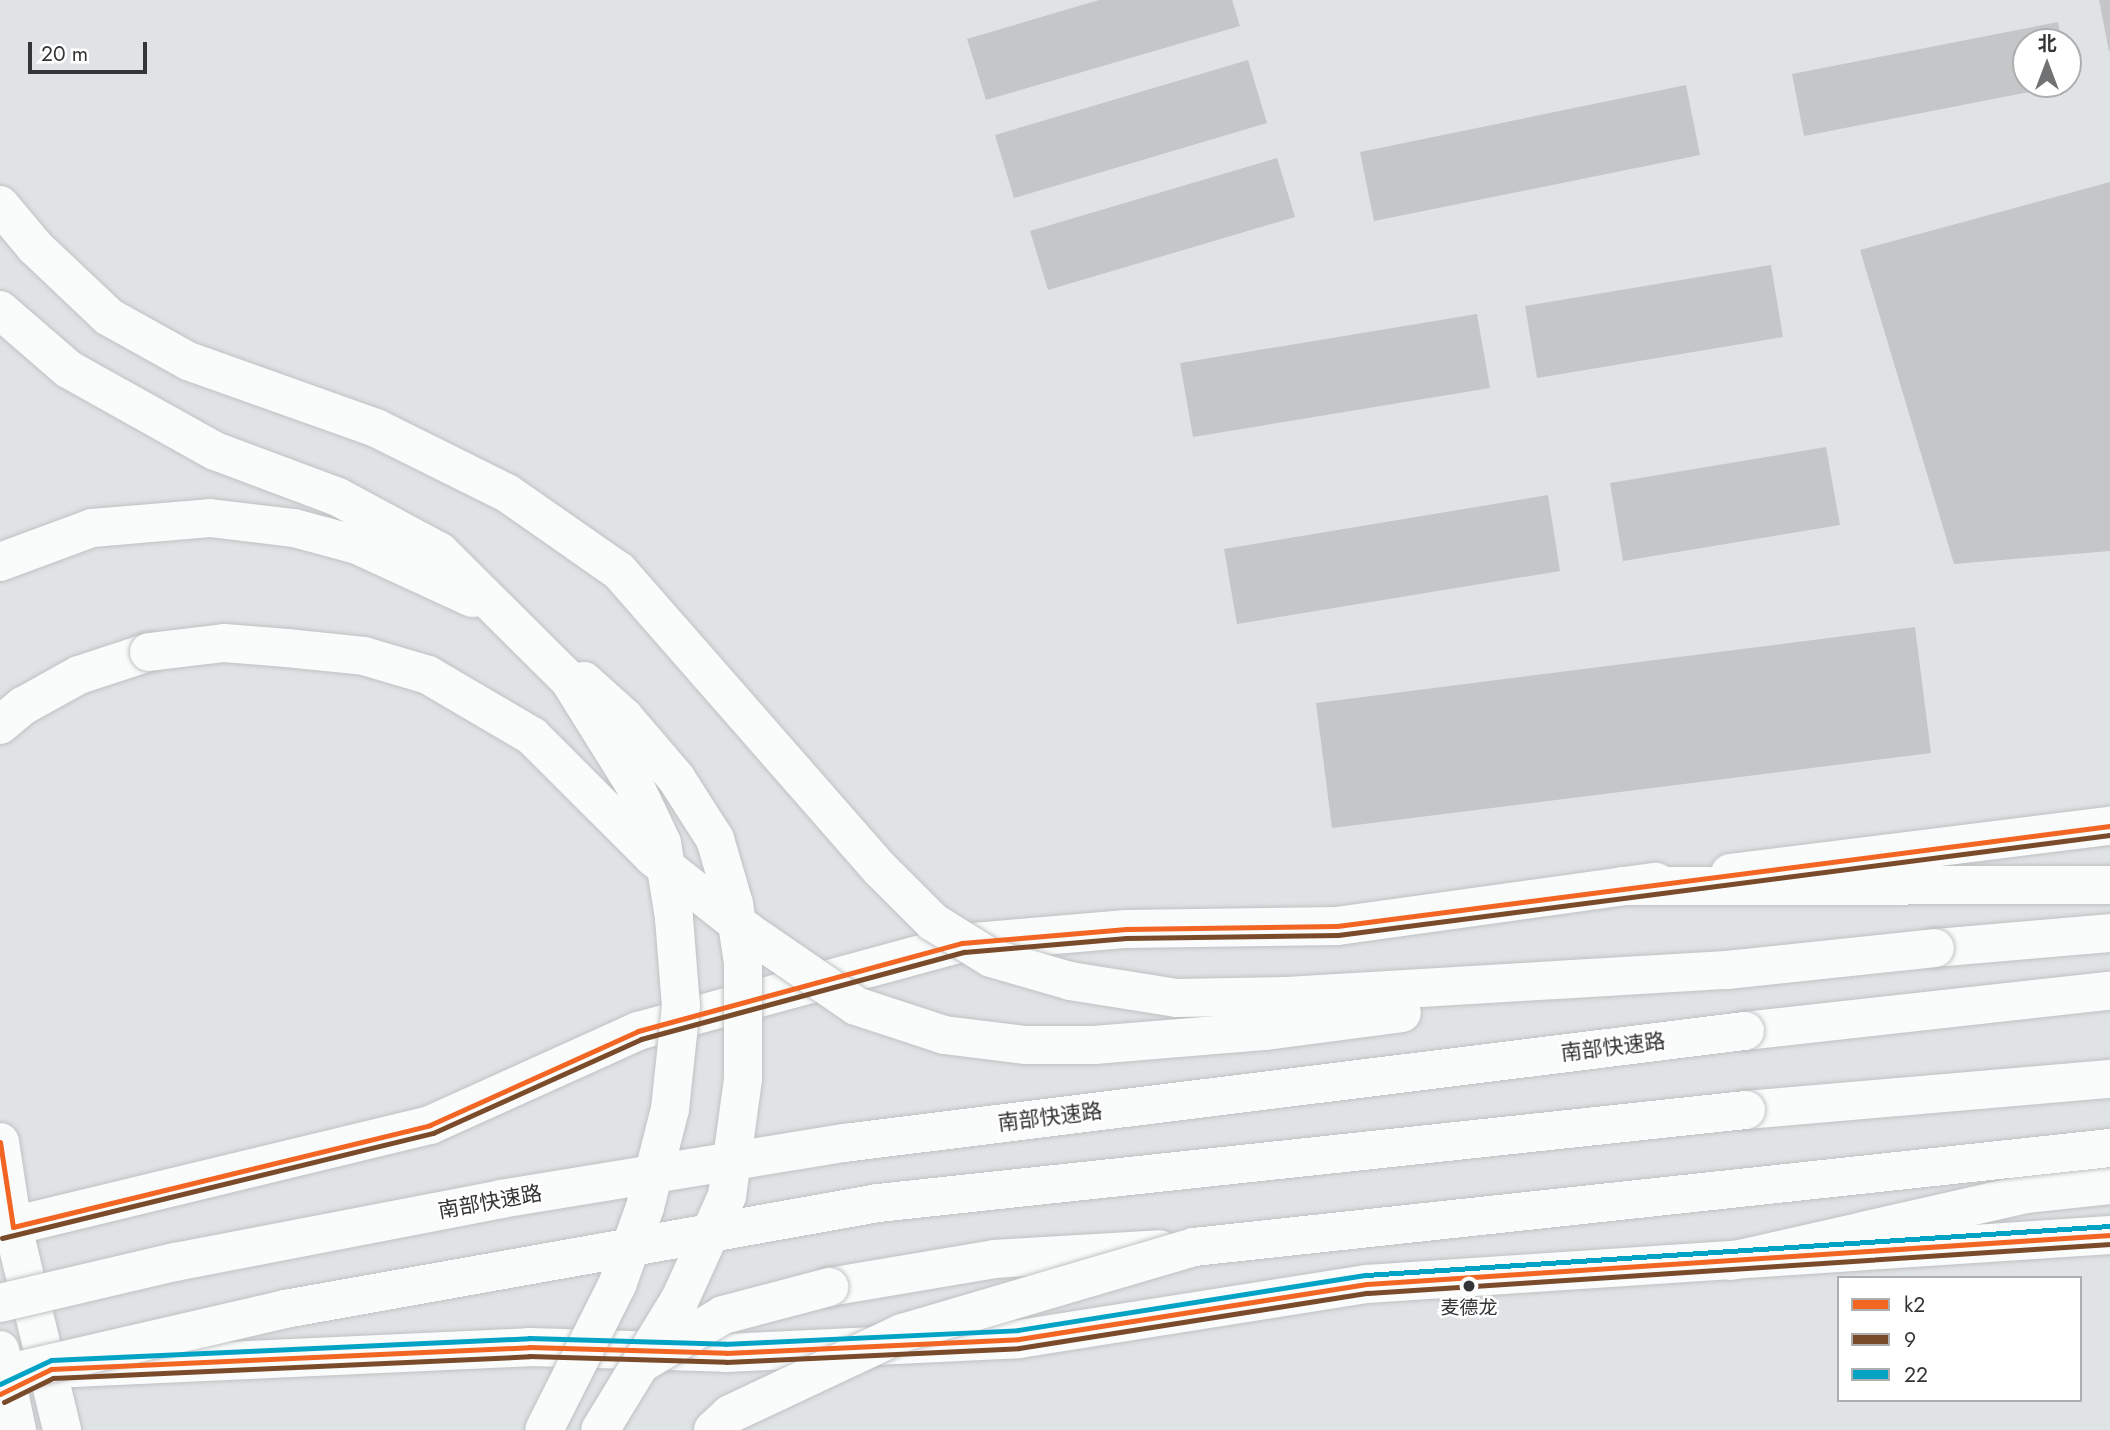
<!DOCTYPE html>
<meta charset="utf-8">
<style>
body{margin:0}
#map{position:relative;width:2110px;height:1430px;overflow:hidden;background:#e0e3e5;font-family:Jost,"Noto Sans SC",sans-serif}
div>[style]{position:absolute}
.building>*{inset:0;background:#c4c6c7}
.roads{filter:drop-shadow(0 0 2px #bfc1c3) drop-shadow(0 0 2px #bfc1c3)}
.primary>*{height:38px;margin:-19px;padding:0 19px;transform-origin:19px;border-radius:19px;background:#fafbfb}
.trunk>*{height:38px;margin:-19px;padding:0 19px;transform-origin:19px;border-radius:19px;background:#fafbfb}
.bridges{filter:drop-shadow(0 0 2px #bfc1c3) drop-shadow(0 0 2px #bfc1c3)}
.trunk-bridge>*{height:38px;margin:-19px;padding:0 19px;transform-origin:19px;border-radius:19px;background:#fafbfb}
.bus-1>*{height:5px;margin:-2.5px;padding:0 2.5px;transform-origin:2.5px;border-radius:2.5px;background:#f26522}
.bus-2>*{height:5px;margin:-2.5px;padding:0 2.5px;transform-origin:2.5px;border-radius:2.5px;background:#7a4b2a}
.bus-3>*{height:5px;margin:-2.5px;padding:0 2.5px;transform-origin:2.5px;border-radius:2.5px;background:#03a3c6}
.dots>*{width:19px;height:19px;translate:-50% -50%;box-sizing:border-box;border:4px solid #fff;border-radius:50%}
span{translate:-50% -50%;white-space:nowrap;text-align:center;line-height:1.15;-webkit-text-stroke:5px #fff;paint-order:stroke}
.bus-label{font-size:19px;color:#333537}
.street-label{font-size:21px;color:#333537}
.legend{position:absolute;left:1837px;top:1276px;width:245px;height:126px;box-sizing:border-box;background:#fff;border:2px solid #adaeaf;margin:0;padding:9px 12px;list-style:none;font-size:21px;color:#333537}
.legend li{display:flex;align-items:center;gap:14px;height:35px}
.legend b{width:35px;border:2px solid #adaeaf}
.north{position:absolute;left:2012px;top:28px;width:70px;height:70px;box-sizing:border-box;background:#fff;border:2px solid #adaeaf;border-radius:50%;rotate:0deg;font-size:19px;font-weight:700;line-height:28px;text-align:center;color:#333537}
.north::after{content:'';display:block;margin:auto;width:24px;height:32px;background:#707274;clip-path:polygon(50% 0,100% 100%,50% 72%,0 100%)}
.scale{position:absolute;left:28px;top:42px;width:119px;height:32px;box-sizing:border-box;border:4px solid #333537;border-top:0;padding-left:9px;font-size:21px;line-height:24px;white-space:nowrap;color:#333537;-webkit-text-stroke:5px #fff;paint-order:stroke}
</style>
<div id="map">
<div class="building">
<div style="clip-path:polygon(1099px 0,1232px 0,1240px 26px,986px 100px,967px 39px)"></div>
<div style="clip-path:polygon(2099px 0,2110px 0,2110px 51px,2109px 51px)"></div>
<div style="clip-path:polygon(2058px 22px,2062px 42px,2026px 42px,2026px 84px,2064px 85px,1804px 136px,1792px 74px)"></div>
<div style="clip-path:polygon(1248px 60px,1267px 123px,1014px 198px,995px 135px)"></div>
<div style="clip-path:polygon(1686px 85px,1700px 155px,1374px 221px,1360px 152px)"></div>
<div style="clip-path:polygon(1277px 158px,1295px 217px,1048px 290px,1030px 231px)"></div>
<div style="clip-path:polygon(2110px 182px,2110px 551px,1954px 564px,1860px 250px)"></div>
<div style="clip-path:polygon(1771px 265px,1783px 337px,1537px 378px,1525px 306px)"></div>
<div style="clip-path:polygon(1477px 314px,1490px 388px,1193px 437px,1180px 363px)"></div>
<div style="clip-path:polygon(1826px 447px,1840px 525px,1623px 561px,1610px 483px)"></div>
<div style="clip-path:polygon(1548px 495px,1560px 571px,1237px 624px,1224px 549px)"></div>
<div style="clip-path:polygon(1915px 627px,1931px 753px,1332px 828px,1316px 703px)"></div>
</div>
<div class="roads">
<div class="primary">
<div style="left:1730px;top:873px;width:383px;rotate:-7.1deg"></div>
<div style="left:0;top:1142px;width:86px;rotate:81.3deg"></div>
<div style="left:13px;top:1227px;width:209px;rotate:76.4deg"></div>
<div style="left:0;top:1229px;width:442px;rotate:-13.6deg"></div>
<div style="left:430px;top:1125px;width:228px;rotate:-24.3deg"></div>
<div style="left:638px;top:1031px;width:336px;rotate:-15.2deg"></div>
<div style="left:962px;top:943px;width:165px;rotate:-4.9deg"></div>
<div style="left:1126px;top:929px;width:211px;rotate:-0.8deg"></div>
<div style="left:1337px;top:926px;width:322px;rotate:-7.9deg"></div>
<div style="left:73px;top:1368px;width:456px;rotate:-2.6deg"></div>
<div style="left:529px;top:1347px;width:197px;rotate:1.7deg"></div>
<div style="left:726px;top:1353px;width:293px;rotate:-2.7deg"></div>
<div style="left:1019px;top:1339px;width:352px;rotate:-9deg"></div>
<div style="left:1367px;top:1284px;width:745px;rotate:-3.77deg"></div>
</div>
<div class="trunk">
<div style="left:0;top:725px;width:30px;rotate:-40deg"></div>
<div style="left:23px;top:706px;width:64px;rotate:-29deg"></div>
<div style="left:79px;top:675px;width:74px;rotate:-18.2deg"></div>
<div style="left:1622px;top:886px;width:488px;rotate:-0.1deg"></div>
<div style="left:1935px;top:948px;width:176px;rotate:-4.9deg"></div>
<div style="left:1745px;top:1031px;width:367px;rotate:-6.3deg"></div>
<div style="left:1746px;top:1110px;width:365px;rotate:-4.9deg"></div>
<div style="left:1731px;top:1261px;width:303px;rotate:-12.8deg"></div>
<div style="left:2026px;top:1194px;width:84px;rotate:-6.1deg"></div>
<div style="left:829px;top:1287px;width:167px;rotate:-9.6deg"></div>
<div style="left:994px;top:1259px;width:166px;rotate:-3.4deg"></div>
</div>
</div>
<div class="bridges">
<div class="trunk-bridge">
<div style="left:0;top:205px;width:55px;rotate:50.2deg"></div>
<div style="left:35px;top:247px;width:102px;rotate:43.4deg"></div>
<div style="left:109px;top:317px;width:90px;rotate:29.1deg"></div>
<div style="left:188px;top:361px;width:200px;rotate:19.6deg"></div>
<div style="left:376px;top:428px;width:146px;rotate:26.4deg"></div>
<div style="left:507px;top:493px;width:136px;rotate:34.9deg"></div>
<div style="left:619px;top:571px;width:396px;rotate:48.8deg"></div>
<div style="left:880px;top:869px;width:75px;rotate:45deg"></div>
<div style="left:933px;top:922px;width:68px;rotate:31.8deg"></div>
<div style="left:991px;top:958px;width:82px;rotate:16.2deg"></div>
<div style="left:1070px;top:981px;width:108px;rotate:9deg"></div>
<div style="left:1177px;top:998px;width:110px;rotate:-1deg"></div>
<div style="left:1287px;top:996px;width:441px;rotate:-3.4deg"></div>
<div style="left:1727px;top:970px;width:209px;rotate:-6deg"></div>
<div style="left:0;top:310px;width:90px;rotate:40.9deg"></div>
<div style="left:68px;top:369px;width:168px;rotate:29.2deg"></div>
<div style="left:215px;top:451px;width:131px;rotate:20.5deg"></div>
<div style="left:338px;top:497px;width:116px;rotate:28.3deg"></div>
<div style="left:440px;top:552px;width:182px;rotate:44.8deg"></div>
<div style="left:569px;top:680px;width:123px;rotate:58deg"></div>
<div style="left:634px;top:784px;width:65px;rotate:64.6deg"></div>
<div style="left:662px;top:843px;width:76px;rotate:80.9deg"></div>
<div style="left:674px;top:918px;width:88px;rotate:85.5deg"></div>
<div style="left:681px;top:1006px;width:104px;rotate:96.1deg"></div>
<div style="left:670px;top:1109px;width:101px;rotate:104.3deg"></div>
<div style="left:645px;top:1207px;width:83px;rotate:109.7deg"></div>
<div style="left:617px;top:1285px;width:162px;rotate:116.7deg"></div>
<div style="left:0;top:562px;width:98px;rotate:-20.3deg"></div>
<div style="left:92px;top:528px;width:118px;rotate:-4.8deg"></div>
<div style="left:210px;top:518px;width:85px;rotate:6.8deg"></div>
<div style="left:294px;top:528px;width:65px;rotate:15.1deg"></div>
<div style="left:357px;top:545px;width:127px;rotate:24.7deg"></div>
<div style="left:149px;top:652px;width:76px;rotate:-6.8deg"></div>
<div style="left:224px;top:643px;width:63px;rotate:4.5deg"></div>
<div style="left:287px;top:648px;width:77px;rotate:5.9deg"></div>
<div style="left:364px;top:656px;width:67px;rotate:16.5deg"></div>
<div style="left:428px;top:675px;width:121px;rotate:30.4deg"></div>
<div style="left:532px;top:736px;width:171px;rotate:45deg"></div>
<div style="left:653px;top:857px;width:120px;rotate:38.2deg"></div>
<div style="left:747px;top:931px;width:132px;rotate:34.5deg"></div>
<div style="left:856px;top:1006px;width:93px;rotate:18.2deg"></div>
<div style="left:944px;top:1035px;width:83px;rotate:7deg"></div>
<div style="left:1026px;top:1045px;width:68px"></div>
<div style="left:1094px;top:1045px;width:173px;rotate:-4.7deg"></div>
<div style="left:1266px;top:1031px;width:137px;rotate:-7.5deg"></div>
<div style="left:584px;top:681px;width:54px;rotate:42deg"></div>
<div style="left:624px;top:717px;width:80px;rotate:49.6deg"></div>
<div style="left:676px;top:778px;width:72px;rotate:57.4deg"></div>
<div style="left:715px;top:839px;width:68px;rotate:73.7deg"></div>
<div style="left:734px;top:904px;width:60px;rotate:81.3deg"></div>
<div style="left:743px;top:963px;width:116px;rotate:90deg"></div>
<div style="left:743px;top:1079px;width:118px;rotate:97.8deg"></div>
<div style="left:727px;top:1196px;width:113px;rotate:114.5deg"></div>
<div style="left:680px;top:1299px;width:153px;rotate:121.4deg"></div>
<div style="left:0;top:1303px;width:180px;rotate:-13.2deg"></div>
<div style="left:175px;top:1262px;width:332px;rotate:-10.9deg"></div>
<div style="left:501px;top:1199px;width:348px;rotate:-9.3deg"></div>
<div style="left:844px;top:1143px;width:908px;rotate:-7.09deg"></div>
<div style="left:0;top:1350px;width:82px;rotate:78deg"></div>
<div style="left:644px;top:1362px;width:92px;rotate:-30.7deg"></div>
<div style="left:723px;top:1315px;width:110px;rotate:-14.8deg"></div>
<div style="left:0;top:1375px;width:293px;rotate:-13deg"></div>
<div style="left:285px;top:1309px;width:602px;rotate:-10.13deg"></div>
<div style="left:878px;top:1203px;width:873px;rotate:-6.12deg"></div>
<div style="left:713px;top:1430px;width:23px;rotate:-43deg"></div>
<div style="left:730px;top:1414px;width:190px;rotate:-25.2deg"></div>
<div style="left:902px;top:1333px;width:304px;rotate:-16.4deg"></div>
<div style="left:1194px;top:1247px;width:921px;rotate:-6.17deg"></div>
</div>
</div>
<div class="bus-1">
<div style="left:0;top:1142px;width:86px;rotate:81.3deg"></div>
<div style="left:13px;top:1227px;width:429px;rotate:-13.7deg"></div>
<div style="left:430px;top:1125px;width:228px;rotate:-24.3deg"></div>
<div style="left:638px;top:1031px;width:336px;rotate:-15.2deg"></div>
<div style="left:962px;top:943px;width:165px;rotate:-4.9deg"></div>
<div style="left:1126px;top:929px;width:211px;rotate:-0.8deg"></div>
<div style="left:1337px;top:926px;width:779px;rotate:-7.37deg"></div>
<div style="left:0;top:1394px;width:57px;rotate:-26.1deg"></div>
<div style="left:51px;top:1369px;width:479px;rotate:-2.6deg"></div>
<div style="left:529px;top:1347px;width:197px;rotate:1.7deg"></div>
<div style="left:726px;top:1353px;width:293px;rotate:-2.7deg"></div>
<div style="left:1019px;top:1339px;width:352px;rotate:-9deg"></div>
<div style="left:1367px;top:1284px;width:745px;rotate:-3.77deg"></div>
</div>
<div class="bus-2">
<div style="left:2px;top:1238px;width:444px;rotate:-13.7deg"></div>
<div style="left:433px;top:1133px;width:228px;rotate:-24.3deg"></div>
<div style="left:641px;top:1039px;width:335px;rotate:-15.1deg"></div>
<div style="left:964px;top:952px;width:163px;rotate:-4.9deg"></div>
<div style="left:1126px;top:938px;width:212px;rotate:-0.8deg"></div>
<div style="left:1338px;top:935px;width:778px;rotate:-7.38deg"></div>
<div style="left:4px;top:1402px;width:55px;rotate:-26.1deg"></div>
<div style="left:53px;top:1378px;width:477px;rotate:-2.6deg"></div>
<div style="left:529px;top:1356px;width:197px;rotate:1.7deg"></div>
<div style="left:726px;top:1362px;width:293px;rotate:-2.7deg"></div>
<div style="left:1019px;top:1348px;width:353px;rotate:-9deg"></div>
<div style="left:1368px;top:1293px;width:744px;rotate:-3.78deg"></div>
</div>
<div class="bus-3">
<div style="left:0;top:1384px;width:56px;rotate:-25.2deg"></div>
<div style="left:51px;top:1360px;width:479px;rotate:-2.6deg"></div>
<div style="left:529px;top:1338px;width:197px;rotate:1.7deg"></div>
<div style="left:726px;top:1344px;width:292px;rotate:-2.7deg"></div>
<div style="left:1018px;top:1330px;width:352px;rotate:-9deg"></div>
<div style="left:1366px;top:1275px;width:745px;rotate:-3.77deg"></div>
</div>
<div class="dots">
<div style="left:1469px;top:1286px;background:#333537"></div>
</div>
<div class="bus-label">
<span style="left:1469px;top:1308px">麦德龙</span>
</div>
<div class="street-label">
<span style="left:1613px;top:1047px;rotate:-7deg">南部快速路</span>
<span style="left:1050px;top:1117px;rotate:-7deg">南部快速路</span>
<span style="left:490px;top:1202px;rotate:-10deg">南部快速路</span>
</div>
<ul class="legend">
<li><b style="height:9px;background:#f26522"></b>k2</li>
<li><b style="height:9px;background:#7a4b2a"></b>9</li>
<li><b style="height:9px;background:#03a3c6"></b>22</li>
</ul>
<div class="north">北</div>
<div class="scale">20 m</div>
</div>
